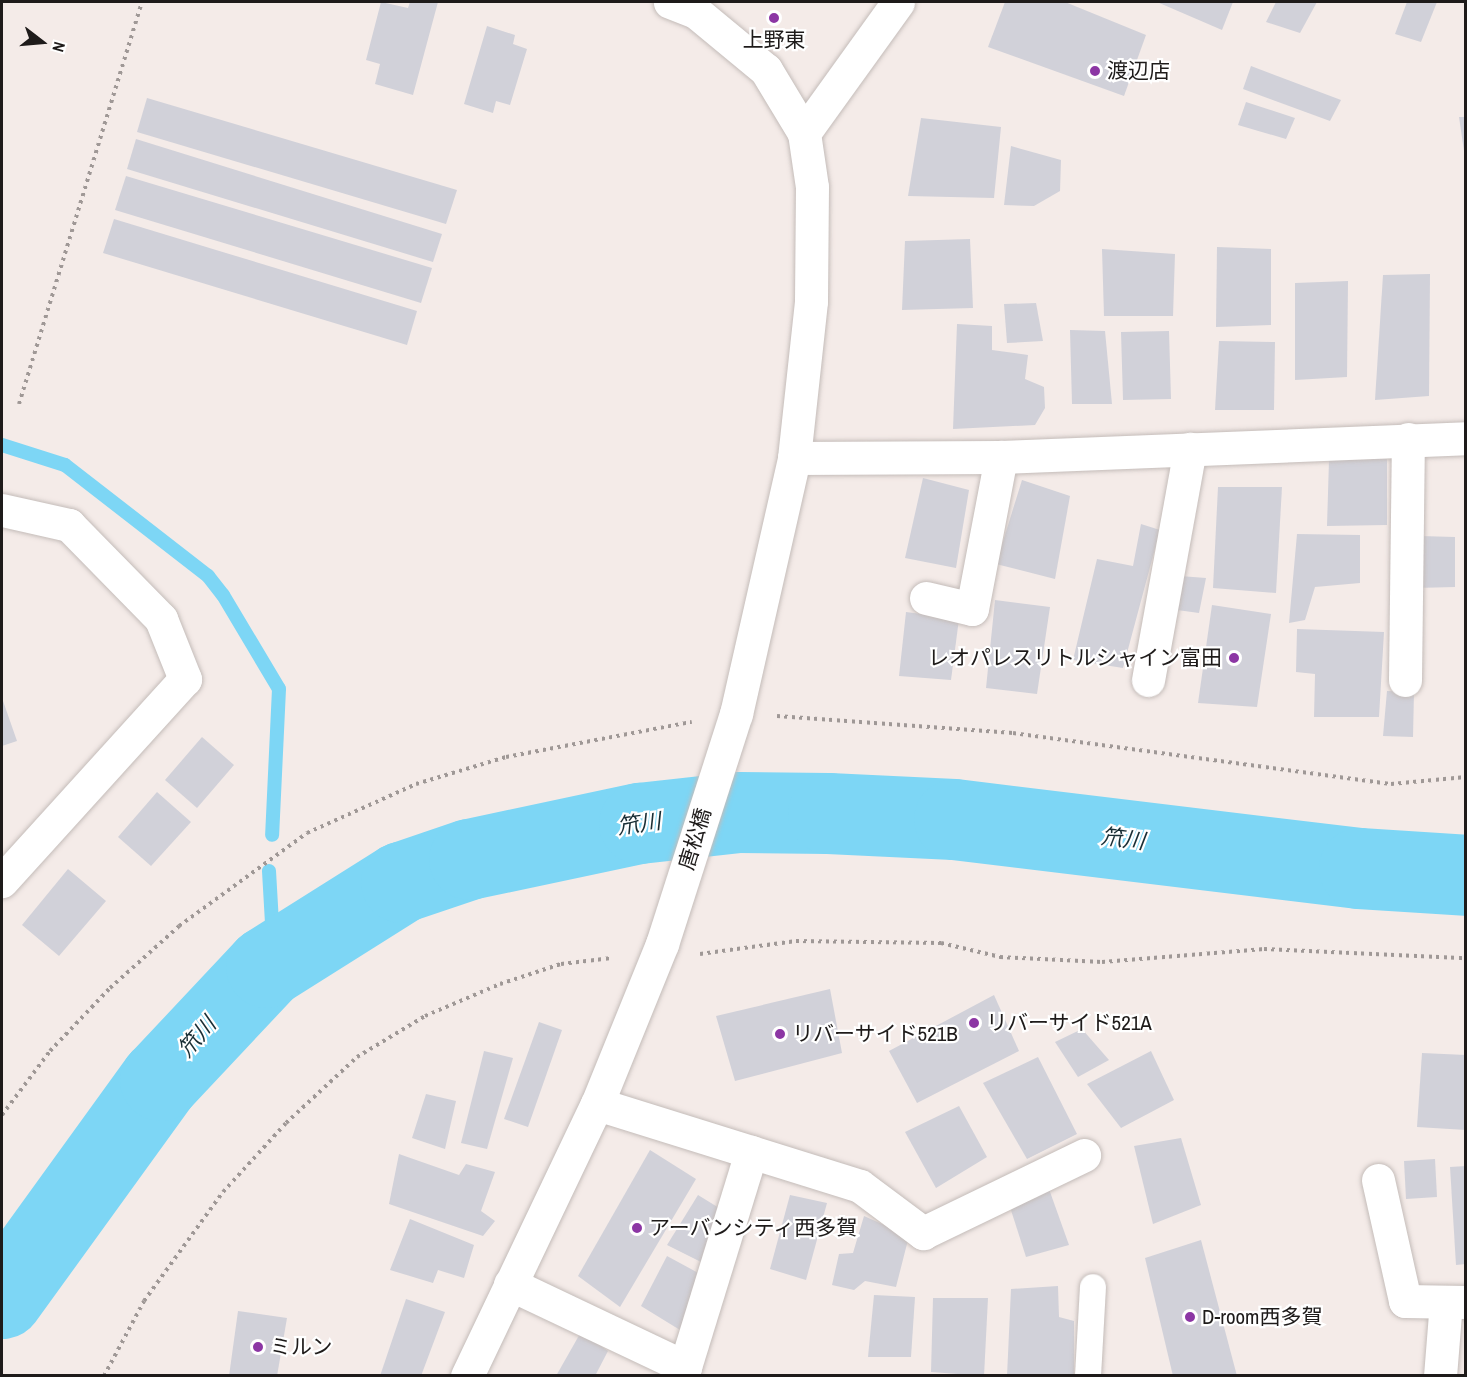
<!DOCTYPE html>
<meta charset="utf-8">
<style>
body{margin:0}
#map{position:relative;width:1467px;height:1377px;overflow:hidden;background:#f4ebe8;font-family:"Archivo Narrow","Noto Sans JP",sans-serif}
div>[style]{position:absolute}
.stream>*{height:14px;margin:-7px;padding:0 7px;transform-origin:7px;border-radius:7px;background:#7dd6f5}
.river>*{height:81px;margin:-40.5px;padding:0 40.5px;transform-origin:40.5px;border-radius:40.5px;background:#7dd6f5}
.building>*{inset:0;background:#d1d1d9}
.path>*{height:4px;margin-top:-2px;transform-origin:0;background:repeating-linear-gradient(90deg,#9f9896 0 3px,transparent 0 7.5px)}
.roads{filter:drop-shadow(0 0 2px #c4bcb9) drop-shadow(0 0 2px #c4bcb9)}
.service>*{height:26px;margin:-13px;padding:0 13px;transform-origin:13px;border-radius:13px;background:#fff}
.minor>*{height:33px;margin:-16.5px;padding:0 16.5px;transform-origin:16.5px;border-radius:16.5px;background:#fff}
.tertiary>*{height:33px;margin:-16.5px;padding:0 16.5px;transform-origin:16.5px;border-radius:16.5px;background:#fff}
.dots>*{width:16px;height:16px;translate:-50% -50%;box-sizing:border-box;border:3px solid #fff;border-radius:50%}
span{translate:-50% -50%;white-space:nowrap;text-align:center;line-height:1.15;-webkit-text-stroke:4.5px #fff;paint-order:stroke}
.poi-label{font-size:21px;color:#1e1b1a}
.left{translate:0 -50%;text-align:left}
.right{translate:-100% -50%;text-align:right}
.street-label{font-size:21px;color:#1e1b1a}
.water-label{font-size:22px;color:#192e35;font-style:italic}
.frame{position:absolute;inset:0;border:3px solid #1e1b1a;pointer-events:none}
.north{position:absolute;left:12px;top:12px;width:60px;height:60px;-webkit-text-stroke:4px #fff;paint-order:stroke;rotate:106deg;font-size:16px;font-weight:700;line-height:24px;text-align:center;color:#1e1b1a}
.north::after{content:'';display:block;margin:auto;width:21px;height:27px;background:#1e1b1a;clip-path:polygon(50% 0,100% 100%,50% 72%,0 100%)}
</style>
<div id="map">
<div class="stream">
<div style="left:2px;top:445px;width:66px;rotate:17.6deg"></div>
<div style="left:65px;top:465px;width:181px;rotate:37.8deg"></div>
<div style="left:208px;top:576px;width:24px;rotate:52deg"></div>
<div style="left:223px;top:595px;width:109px;rotate:59.2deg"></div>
<div style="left:279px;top:689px;width:146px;rotate:92.7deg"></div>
<div style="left:269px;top:871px;width:88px;rotate:86.7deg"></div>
</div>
<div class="river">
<div style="left:2px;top:1298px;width:269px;rotate:-54.1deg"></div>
<div style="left:160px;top:1080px;width:155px;rotate:-46.8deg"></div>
<div style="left:266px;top:967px;width:160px;rotate:-32.2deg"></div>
<div style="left:401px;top:882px;width:72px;rotate:-18.7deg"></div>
<div style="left:469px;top:859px;width:174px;rotate:-12deg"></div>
<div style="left:639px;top:823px;width:100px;rotate:-6.3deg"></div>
<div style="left:738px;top:812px;width:90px;rotate:0.6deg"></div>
<div style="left:828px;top:813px;width:126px;rotate:2.7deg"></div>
<div style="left:954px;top:819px;width:408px;rotate:6.9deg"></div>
<div style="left:1359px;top:868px;width:107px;rotate:3.7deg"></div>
</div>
<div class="building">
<div style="clip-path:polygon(381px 2px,408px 8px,410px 2px,438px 2px,413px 95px,375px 84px,380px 64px,366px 60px)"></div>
<div style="clip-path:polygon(1005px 2px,1065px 2px,1146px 35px,1124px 96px,988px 47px)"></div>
<div style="clip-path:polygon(1157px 2px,1233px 2px,1222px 30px)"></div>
<div style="clip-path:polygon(1276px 2px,1317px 2px,1300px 33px,1266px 22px)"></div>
<div style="clip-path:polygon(1407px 2px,1437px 2px,1421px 42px,1395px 34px)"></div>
<div style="clip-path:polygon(487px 26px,515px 35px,513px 44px,527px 49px,510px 105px,496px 101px,493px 113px,464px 104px)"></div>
<div style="clip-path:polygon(1251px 66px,1341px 100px,1330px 121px,1243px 89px)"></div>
<div style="clip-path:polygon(147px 98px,457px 190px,446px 224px,137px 132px)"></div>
<div style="clip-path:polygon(1246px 102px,1295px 118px,1286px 139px,1238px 125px)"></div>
<div style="clip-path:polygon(1459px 117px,1466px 117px,1466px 151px,1464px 151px)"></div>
<div style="clip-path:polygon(921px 118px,1001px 127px,994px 198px,908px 196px)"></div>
<div style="clip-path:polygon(136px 139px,442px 234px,433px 262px,127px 169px)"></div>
<div style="clip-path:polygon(1011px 146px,1061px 160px,1060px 191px,1034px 206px,1004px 205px)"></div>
<div style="clip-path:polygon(126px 176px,432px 268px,421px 303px,115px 210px)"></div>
<div style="clip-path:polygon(114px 219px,417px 311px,407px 345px,103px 253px)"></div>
<div style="clip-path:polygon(970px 239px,973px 308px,902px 310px,905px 241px)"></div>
<div style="clip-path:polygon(1217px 247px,1271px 249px,1271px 325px,1216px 327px)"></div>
<div style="clip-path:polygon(1102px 249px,1175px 254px,1173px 316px,1104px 316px)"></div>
<div style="clip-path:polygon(1430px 274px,1429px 396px,1375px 400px,1383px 275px)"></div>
<div style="clip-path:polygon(1348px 281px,1347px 377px,1295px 380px,1295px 283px)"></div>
<div style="clip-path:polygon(1036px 303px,1043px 341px,1007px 343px,1004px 304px)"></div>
<div style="clip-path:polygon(957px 324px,992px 326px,992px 350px,1028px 355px,1025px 379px,1044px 387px,1045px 408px,1035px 425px,953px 429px)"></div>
<div style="clip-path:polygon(1070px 330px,1105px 331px,1112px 404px,1072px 404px)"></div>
<div style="clip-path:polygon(1169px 331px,1171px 399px,1123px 400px,1121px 332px)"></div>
<div style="clip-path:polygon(1219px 341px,1275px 342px,1274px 410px,1215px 410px)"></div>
<div style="clip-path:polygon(1387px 459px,1387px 525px,1327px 526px,1329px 460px)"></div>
<div style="clip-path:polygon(923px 478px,969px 490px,956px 568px,905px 558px)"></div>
<div style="clip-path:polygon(1022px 480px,1070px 496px,1055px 579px,996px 564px)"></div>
<div style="clip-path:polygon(1218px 487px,1282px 487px,1276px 593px,1213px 588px)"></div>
<div style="clip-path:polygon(1141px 524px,1160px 530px,1123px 668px,1073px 660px,1097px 559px,1133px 566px)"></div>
<div style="clip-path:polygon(1297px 534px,1360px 535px,1360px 583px,1315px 587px,1305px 620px,1289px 623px)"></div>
<div style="clip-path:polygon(1420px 536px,1455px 537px,1455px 587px,1416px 588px)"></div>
<div style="clip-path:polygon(1180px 576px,1206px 578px,1199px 613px,1177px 610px)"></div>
<div style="clip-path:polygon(995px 600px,1050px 607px,1037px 694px,986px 688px)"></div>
<div style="clip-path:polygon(1212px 605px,1271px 614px,1257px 707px,1198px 703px)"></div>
<div style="clip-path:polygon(906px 612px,959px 619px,951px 680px,899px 676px)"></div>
<div style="clip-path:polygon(1297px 629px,1384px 632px,1379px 717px,1314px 717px,1315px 674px,1296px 672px)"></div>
<div style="clip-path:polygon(1387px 691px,1414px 692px,1413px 737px,1383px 736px)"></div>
<div style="clip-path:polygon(2px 698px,17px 741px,2px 746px)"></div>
<div style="clip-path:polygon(202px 737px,234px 765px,197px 808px,165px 780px)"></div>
<div style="clip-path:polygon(157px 792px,191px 822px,151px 866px,118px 837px)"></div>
<div style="clip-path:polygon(68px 869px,106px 901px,59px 956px,22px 925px)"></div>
<div style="clip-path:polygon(830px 989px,842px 1053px,735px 1081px,716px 1016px)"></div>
<div style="clip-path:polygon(994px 995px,1019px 1051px,917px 1103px,889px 1051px)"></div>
<div style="clip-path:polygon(539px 1022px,562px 1030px,528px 1127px,504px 1119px)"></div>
<div style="clip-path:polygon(1082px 1029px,1109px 1060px,1078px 1077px,1055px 1042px)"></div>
<div style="clip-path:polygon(484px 1051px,513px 1058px,487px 1149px,461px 1143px)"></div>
<div style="clip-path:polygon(1151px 1051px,1174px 1100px,1121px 1128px,1087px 1084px)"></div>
<div style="clip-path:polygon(1422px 1053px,1466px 1055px,1466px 1130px,1417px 1127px)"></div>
<div style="clip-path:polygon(1038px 1057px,1077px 1134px,1027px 1159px,983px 1083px)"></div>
<div style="clip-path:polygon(426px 1094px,456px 1101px,445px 1149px,412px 1138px)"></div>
<div style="clip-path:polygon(959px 1106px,987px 1157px,936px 1188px,905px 1132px)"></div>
<div style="clip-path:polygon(1181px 1138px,1201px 1205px,1153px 1224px,1134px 1146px)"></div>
<div style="clip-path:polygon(650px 1150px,696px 1179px,620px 1307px,578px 1276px)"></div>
<div style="clip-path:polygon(399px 1154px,459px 1175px,466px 1164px,495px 1172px,481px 1211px,495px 1221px,483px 1236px,389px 1204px)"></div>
<div style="clip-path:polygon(1435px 1159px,1437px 1197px,1406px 1199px,1404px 1161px)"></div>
<div style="clip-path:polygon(1466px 1166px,1466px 1264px,1456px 1265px,1450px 1167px)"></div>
<div style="clip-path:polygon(1049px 1189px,1069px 1245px,1026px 1257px,1009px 1204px)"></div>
<div style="clip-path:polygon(698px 1195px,724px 1211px,701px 1262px,667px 1245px)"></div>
<div style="clip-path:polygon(790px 1195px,827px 1203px,806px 1280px,770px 1269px)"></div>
<div style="clip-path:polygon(864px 1216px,909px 1236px,896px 1287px,865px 1281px,854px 1290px,832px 1285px,839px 1254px,853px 1253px)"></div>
<div style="clip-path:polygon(410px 1219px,474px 1245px,464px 1278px,438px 1270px,433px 1283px,390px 1270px)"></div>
<div style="clip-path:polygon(1201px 1240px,1237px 1376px,1173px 1376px,1145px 1258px)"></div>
<div style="clip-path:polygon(667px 1256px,702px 1275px,680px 1330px,641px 1306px)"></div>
<div style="clip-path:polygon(1058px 1286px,1059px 1317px,1074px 1321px,1074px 1376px,1007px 1376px,1011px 1289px)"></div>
<div style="clip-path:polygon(874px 1295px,915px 1297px,911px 1357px,868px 1357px)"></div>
<div style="clip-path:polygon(933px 1298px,988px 1298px,984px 1376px,931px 1372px)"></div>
<div style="clip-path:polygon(406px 1299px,445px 1312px,421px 1376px,380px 1376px)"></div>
<div style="clip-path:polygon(238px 1311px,287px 1318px,277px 1376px,229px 1376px)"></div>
<div style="clip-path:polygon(581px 1332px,608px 1351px,595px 1376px,556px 1376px)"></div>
</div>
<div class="path">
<div style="left:19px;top:404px;width:420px;rotate:-73deg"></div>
<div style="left:777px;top:716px;width:237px;rotate:4.1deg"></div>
<div style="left:1013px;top:733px;width:381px;rotate:7.7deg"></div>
<div style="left:1391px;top:784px;width:75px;rotate:-5.3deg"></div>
<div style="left:700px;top:954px;width:97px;rotate:-7.7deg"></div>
<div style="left:796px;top:941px;width:145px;rotate:0.8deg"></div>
<div style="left:941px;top:943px;width:61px;rotate:13.3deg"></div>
<div style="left:1000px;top:957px;width:102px;rotate:2.8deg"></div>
<div style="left:1102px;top:962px;width:163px;rotate:-4.6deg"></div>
<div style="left:1264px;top:949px;width:202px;rotate:2.6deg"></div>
<div style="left:2px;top:1115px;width:80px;rotate:-53.1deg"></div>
<div style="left:50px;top:1051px;width:87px;rotate:-46.4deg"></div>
<div style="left:110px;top:988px;width:93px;rotate:-41.9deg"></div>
<div style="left:179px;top:926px;width:158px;rotate:-36deg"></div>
<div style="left:307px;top:833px;width:120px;rotate:-24.2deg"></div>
<div style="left:416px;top:784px;width:94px;rotate:-16.7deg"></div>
<div style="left:506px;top:757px;width:189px;rotate:-10.7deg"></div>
<div style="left:104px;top:1376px;width:85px;rotate:-61.9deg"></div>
<div style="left:144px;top:1301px;width:135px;rotate:-54.1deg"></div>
<div style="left:223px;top:1192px;width:93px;rotate:-47.6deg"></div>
<div style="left:286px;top:1123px;width:97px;rotate:-42.9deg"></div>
<div style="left:357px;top:1057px;width:79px;rotate:-31.1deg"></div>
<div style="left:425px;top:1016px;width:82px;rotate:-23.1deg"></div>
<div style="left:500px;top:984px;width:64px;rotate:-18.2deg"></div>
<div style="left:561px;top:964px;width:51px;rotate:-6.7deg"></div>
</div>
<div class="roads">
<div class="service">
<div style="left:1088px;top:1376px;width:89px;rotate:-86.8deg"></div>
</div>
<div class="minor">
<div style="left:804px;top:133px;width:161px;rotate:-54.3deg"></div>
<div style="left:794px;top:458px;width:207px;rotate:-0.3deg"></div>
<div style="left:1001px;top:457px;width:465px;rotate:-2.3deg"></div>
<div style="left:2px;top:510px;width:69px;rotate:12.6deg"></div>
<div style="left:69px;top:525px;width:132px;rotate:45.6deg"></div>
<div style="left:161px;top:619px;width:65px;rotate:68.2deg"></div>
<div style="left:185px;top:679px;width:273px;rotate:132.2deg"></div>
<div style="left:926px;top:598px;width:47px;rotate:13.4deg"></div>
<div style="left:972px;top:609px;width:155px;rotate:-79.2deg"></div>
<div style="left:1148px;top:680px;width:235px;rotate:-79.7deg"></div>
<div style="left:1405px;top:680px;width:241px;rotate:-89.3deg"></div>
<div style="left:597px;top:1104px;width:275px;rotate:17.3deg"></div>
<div style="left:860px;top:1186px;width:79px;rotate:36.7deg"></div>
<div style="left:923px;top:1233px;width:179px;rotate:-25.8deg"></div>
<div style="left:1378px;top:1180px;width:124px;rotate:77.4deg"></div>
<div style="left:1405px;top:1301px;width:61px;rotate:0.9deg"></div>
<div style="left:510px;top:1284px;width:194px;rotate:25.4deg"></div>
<div style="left:685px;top:1367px;width:225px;rotate:-72.9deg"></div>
<div style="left:1440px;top:1376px;width:74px;rotate:-85.4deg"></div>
</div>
<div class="tertiary">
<div style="left:467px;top:1376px;width:301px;rotate:-64.5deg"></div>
<div style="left:597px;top:1104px;width:173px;rotate:-67.9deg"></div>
<div style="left:662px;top:944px;width:242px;rotate:-72.2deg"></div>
<div style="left:736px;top:714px;width:262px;rotate:-77.2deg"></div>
<div style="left:794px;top:458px;width:158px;rotate:-83.8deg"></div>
<div style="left:811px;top:301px;width:114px;rotate:-89.5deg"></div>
<div style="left:812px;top:187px;width:55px;rotate:-98.4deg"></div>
<div style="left:804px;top:133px;width:74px;rotate:-121.1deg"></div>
<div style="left:766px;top:70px;width:91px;rotate:-140.4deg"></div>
<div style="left:696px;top:12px;width:28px;rotate:-159deg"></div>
</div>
</div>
<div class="dots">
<div style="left:774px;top:18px;background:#8c36a4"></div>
<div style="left:1095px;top:71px;background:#8c36a4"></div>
<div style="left:1234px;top:658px;background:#8c36a4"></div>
<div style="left:974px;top:1023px;background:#8c36a4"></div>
<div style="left:780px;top:1034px;background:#8c36a4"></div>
<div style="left:637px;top:1228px;background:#8c36a4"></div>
<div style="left:1190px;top:1317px;background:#8c36a4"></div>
<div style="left:258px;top:1347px;background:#8c36a4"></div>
</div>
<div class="poi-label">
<span style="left:774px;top:40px">上野東</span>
<span class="left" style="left:1107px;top:71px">渡辺店</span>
<span class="right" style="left:1222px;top:658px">レオパレスリトルシャイン富田</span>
<span class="left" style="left:986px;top:1023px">リバーサイド521A</span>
<span class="left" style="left:792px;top:1034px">リバーサイド521B</span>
<span class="left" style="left:649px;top:1228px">アーバンシティ西多賀</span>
<span class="left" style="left:1202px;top:1317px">D-room西多賀</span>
<span class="left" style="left:270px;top:1347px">ミルン</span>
</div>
<div class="street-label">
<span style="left:695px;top:839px;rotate:-73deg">唐松橋</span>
</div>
<div class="water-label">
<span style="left:639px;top:824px;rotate:-8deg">笊川</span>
<span style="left:1123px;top:839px;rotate:7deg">笊川</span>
<span style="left:197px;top:1037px;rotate:-49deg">笊川</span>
</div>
<div class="frame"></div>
<div class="north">N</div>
</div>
